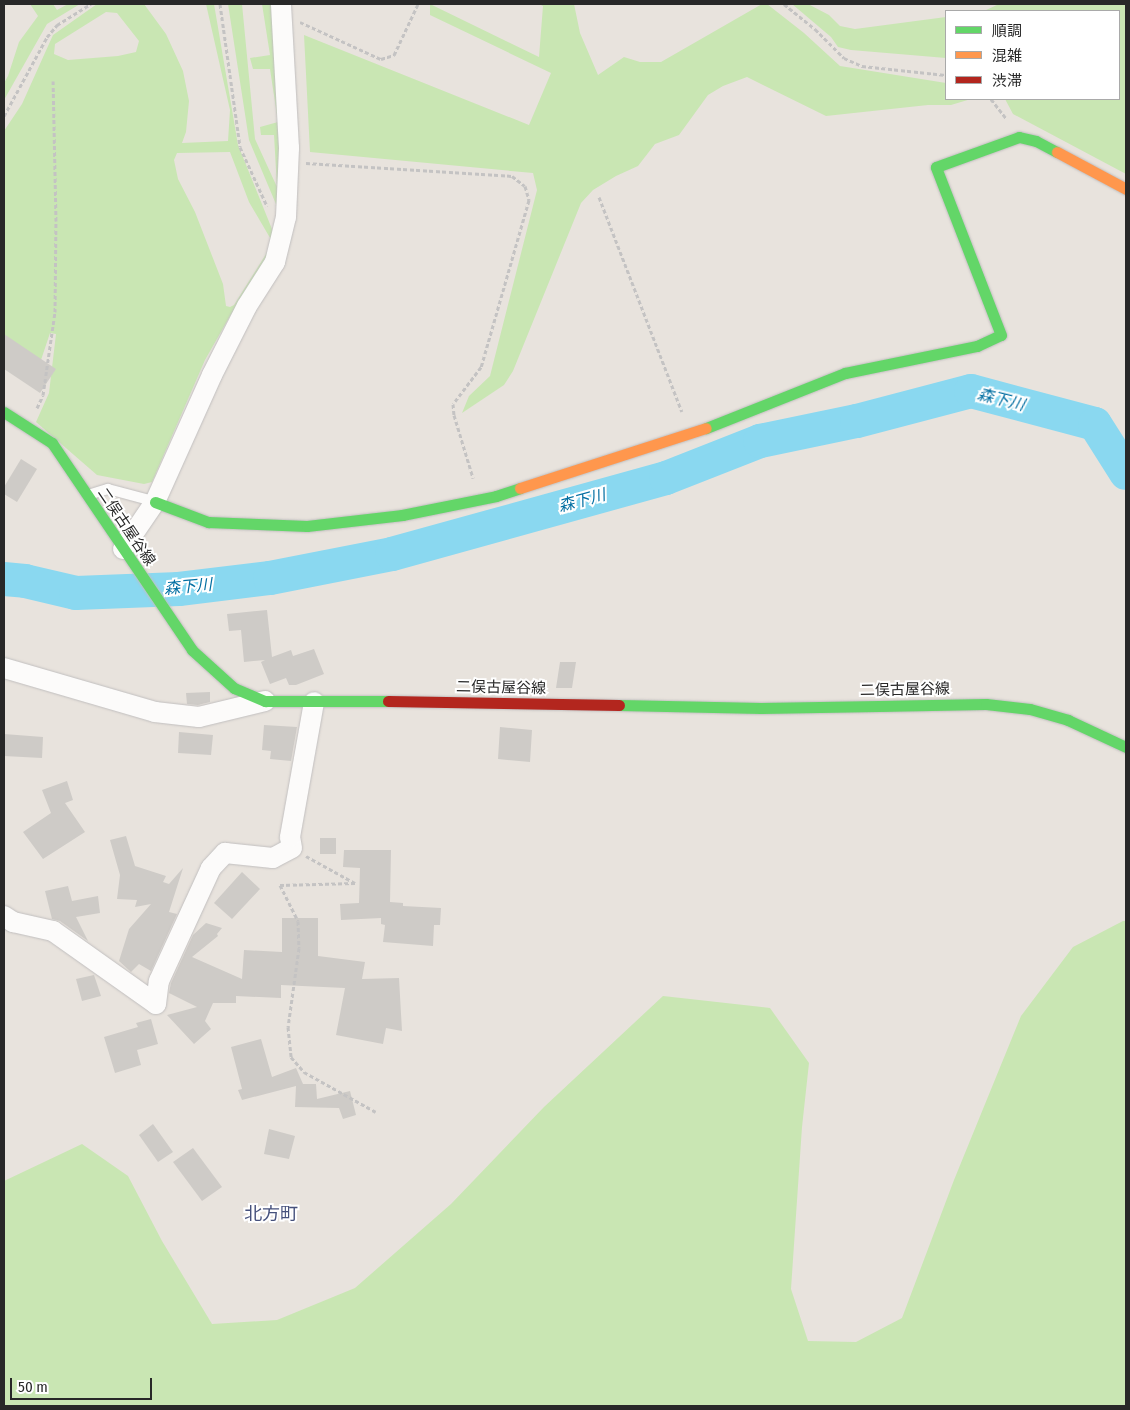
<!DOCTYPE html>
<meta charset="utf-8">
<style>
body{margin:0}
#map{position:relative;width:1130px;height:1410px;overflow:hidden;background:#e8e3dd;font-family:"Fira Sans Condensed","Noto Sans JP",sans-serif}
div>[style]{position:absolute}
.green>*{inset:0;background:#c9e6b3}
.river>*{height:34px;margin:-17px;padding:0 17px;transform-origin:17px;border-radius:17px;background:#8ad8f0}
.building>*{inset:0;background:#cecbc7}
.path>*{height:3px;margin-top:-1.5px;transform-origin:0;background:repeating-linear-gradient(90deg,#c4c3c3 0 4px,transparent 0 6.5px)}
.roads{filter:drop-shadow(0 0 1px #c1bfbf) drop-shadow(0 0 1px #c1bfbf)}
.lane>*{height:10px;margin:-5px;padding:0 5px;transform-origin:5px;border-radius:5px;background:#fcfbfa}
.street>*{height:20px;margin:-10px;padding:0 10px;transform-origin:10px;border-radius:10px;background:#fcfbfa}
.fast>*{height:11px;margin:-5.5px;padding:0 5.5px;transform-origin:5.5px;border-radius:5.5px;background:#63d668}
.slow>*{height:11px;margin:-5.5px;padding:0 5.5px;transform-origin:5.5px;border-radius:5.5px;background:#ff974d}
.jam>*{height:11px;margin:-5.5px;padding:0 5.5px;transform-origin:5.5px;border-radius:5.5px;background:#b3261e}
span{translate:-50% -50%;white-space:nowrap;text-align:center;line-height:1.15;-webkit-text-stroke:4px #fff;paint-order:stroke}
.street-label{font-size:15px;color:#282828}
.water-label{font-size:16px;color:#036fa2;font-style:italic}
.quarter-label{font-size:18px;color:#46517c}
.frame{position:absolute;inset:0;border:5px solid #282828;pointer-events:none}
.legend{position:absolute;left:945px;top:10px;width:175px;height:90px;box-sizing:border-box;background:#fff;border:1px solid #a9a9a9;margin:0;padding:6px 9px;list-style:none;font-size:15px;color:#282828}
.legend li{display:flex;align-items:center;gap:10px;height:25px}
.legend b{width:25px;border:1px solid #a9a9a9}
.scale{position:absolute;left:10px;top:1378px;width:142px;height:22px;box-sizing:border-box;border:2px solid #282828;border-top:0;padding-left:6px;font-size:15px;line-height:18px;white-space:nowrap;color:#282828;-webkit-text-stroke:4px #fff;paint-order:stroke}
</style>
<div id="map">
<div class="green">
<div style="clip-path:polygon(30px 4px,53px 4px,57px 10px,68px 4px,80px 4px,47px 24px,4px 100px,4px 83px,8px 76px,19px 42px,38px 16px)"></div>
<div style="clip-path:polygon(evenodd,97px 4px,144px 4px,166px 34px,183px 71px,189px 101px,186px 132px,182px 143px,228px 141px,230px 110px,206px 4px,214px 4px,238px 145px,278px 244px,230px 316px,205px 360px,152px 482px,144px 484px,97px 475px,36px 422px,49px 393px,56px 334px,50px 333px,41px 360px,4px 341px,4px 131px,22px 104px,53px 35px,97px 4px,106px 12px,117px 13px,139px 41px,136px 52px,118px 56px,68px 60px,54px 54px,55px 44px,106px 12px,97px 4px,230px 152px,249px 202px,273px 243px,234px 305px,230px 307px,226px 306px,223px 284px,195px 212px,178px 179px,174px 160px,177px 153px,230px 152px)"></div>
<div style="clip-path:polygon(228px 4px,242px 4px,255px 139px,277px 187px,274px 135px,261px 135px,260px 127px,278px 122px,270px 69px,253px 69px,250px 58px,270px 55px,262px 4px,275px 4px,281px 216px,249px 140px)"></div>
<div style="clip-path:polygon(430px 4px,539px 57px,543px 6px,539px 4px,574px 4px,580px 33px,598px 75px,624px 57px,640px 62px,661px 62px,762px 4px,767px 4px,804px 33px,840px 66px,946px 83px,946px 99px,971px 99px,951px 105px,928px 105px,826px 116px,747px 77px,723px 86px,708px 95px,679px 135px,655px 144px,638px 166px,616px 176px,593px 190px,581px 203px,513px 371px,504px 385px,462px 413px,469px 396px,490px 376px,537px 190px,533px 173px,310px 152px,304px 35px,529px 125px,551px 73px,430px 15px)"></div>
<div style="clip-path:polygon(792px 4px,808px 4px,829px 15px,840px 26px,855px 29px,946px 17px,946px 58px,851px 50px,838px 47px,831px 37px)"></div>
<div style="clip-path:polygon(999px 4px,1126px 4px,1126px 174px,1013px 114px,1005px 99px,1119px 99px,1119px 11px,984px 11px)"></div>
<div style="clip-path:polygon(1123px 921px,1126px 921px,1126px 1406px,4px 1406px,4px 1181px,82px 1144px,128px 1176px,162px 1241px,212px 1324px,277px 1320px,355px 1288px,451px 1204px,544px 1107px,663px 996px,770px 1008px,809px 1063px,802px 1127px,791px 1289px,808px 1341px,856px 1342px,902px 1318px,954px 1180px,1021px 1016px,1073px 947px)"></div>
</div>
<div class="river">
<div style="left:4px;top:579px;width:21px;rotate:5deg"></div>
<div style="left:25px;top:581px;width:52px;rotate:13.2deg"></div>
<div style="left:76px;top:593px;width:103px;rotate:-2.2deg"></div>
<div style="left:179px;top:589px;width:92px;rotate:-6.9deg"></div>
<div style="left:270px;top:578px;width:124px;rotate:-11.1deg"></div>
<div style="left:392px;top:554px;width:284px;rotate:-15.5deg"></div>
<div style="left:666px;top:478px;width:101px;rotate:-21.5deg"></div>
<div style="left:760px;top:441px;width:99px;rotate:-11.7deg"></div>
<div style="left:857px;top:421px;width:118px;rotate:-14.7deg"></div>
<div style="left:971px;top:391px;width:128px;rotate:14.9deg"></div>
<div style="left:1095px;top:424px;width:58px;rotate:57.7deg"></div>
</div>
<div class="building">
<div style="clip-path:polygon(4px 334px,56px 369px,40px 393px,4px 369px)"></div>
<div style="clip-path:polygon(21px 459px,37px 469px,17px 502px,4px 494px,4px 487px)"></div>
<div style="clip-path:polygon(267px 610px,272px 657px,291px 650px,293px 656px,314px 649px,324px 674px,296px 685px,289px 685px,286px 678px,270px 684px,261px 662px,265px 660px,244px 662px,241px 630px,229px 631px,227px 614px)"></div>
<div style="clip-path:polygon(560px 662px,576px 662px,572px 688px,556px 688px)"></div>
<div style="clip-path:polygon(210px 692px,210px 702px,198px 705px,187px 704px,186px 693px)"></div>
<div style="clip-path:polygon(264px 725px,297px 727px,291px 761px,270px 759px,271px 751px,262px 750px)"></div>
<div style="clip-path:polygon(500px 727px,532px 730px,530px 762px,498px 759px)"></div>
<div style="clip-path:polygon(179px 732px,213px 735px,211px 755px,178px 753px)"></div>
<div style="clip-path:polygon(4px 734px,43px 737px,42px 758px,4px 756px)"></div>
<div style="clip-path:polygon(67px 781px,73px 800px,65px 803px,85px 832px,43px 859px,23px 832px,51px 813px,42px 790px)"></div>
<div style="clip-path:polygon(126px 836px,135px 866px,166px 876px,163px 882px,169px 884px,183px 868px,169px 912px,177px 914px,151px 971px,139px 964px,131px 972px,119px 961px,129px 929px,151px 904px,135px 907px,137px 900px,117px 899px,120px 875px,110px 840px)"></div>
<div style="clip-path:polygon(320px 838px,336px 838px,336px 854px,320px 854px)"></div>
<div style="clip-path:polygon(344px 850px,391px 850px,390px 902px,403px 903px,403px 906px,441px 908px,440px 925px,434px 925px,433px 946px,383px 942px,385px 925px,381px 924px,381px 918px,341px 920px,340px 904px,359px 903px,360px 868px,343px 867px)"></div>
<div style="clip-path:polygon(242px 872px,260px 889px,232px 919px,214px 903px)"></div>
<div style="clip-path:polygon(68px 886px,72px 901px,98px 896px,100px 913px,76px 917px,88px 941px,60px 921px,52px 919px,45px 891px)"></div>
<div style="clip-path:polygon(282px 918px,318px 918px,318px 956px,365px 962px,362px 979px,399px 978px,402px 1031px,386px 1028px,383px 1044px,336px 1035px,345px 988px,281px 985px,281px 998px,236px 996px,236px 1003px,213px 1003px,205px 1021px,211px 1029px,194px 1044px,167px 1015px,197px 1007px,169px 993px,171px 983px,193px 935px,206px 923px,222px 928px,217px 934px,218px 936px,192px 957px,242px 979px,244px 950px,282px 952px)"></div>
<div style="clip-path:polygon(94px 975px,101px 996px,82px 1001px,76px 979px)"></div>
<div style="clip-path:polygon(151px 1019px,158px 1044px,137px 1050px,141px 1065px,115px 1073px,104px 1037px,138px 1027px,136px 1023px)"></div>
<div style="clip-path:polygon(261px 1039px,272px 1077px,296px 1068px,303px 1084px,316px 1084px,317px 1099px,350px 1091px,356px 1115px,343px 1119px,339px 1108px,295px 1107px,296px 1086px,242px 1100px,238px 1090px,242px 1089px,231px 1047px)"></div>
<div style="clip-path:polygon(153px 1124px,173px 1152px,158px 1162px,139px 1135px)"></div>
<div style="clip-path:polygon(269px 1129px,295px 1136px,289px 1159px,264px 1154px)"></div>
<div style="clip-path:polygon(193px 1148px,222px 1187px,202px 1201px,173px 1162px)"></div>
</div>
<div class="path">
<div style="left:220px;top:4px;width:144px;rotate:82deg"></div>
<div style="left:240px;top:147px;width:65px;rotate:65.4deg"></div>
<div style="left:784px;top:4px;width:40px;rotate:39deg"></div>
<div style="left:815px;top:29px;width:41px;rotate:45deg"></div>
<div style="left:844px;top:58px;width:20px;rotate:24deg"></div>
<div style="left:862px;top:66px;width:84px;rotate:6.1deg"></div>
<div style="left:300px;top:22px;width:89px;rotate:24.6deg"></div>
<div style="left:381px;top:59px;width:14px;rotate:-17deg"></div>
<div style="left:394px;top:55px;width:56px;rotate:-64.8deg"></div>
<div style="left:991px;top:99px;width:24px;rotate:52deg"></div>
<div style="left:4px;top:116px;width:90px;rotate:-61.4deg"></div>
<div style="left:47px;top:37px;width:16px;rotate:-50deg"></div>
<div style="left:57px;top:25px;width:40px;rotate:-32deg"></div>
<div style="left:306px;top:163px;width:206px;rotate:3.6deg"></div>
<div style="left:512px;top:176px;width:16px;rotate:38deg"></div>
<div style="left:525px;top:186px;width:15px;rotate:74deg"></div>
<div style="left:529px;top:200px;width:174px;rotate:106deg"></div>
<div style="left:481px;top:367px;width:46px;rotate:127.1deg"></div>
<div style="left:453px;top:404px;width:11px;rotate:85deg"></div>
<div style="left:454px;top:415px;width:66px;rotate:73.2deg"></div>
<div style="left:599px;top:197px;width:230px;rotate:68.9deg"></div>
<div style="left:37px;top:408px;width:14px;rotate:-65deg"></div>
<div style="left:43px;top:395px;width:84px;rotate:-81.8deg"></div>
<div style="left:55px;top:312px;width:91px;rotate:-89.4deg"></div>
<div style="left:56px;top:221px;width:140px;rotate:-91.2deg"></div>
<div style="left:306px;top:856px;width:56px;rotate:28.9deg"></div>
<div style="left:355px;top:883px;width:75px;rotate:178.5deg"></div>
<div style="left:280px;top:885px;width:40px;rotate:63.4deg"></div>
<div style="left:298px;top:921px;width:27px;rotate:88deg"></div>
<div style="left:299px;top:948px;width:80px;rotate:97.9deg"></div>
<div style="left:288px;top:1027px;width:30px;rotate:84deg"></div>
<div style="left:291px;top:1057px;width:20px;rotate:49deg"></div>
<div style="left:304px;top:1072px;width:82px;rotate:29.1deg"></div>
</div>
<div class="roads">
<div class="lane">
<div style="left:88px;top:495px;width:21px;rotate:-17deg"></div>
<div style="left:108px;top:489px;width:47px;rotate:14.9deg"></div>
</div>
<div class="street">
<div style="left:123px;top:549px;width:57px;rotate:-55.8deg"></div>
<div style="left:155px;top:502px;width:139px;rotate:-65.8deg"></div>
<div style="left:212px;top:375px;width:77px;rotate:-63.1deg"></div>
<div style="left:247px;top:306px;width:52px;rotate:-57.5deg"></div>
<div style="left:275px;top:262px;width:46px;rotate:-76.3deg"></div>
<div style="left:286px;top:217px;width:69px;rotate:-87.5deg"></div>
<div style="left:289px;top:148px;width:144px;rotate:-93.2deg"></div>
<div style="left:4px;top:668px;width:157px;rotate:16.2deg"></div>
<div style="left:155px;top:712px;width:44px;rotate:6.5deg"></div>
<div style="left:199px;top:717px;width:68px;rotate:-13.6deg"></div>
<div style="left:4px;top:916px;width:11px;rotate:34deg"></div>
<div style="left:13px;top:922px;width:41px;rotate:12.7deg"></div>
<div style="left:53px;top:931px;width:126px;rotate:35.3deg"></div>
<div style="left:156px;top:1004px;width:23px;rotate:-83deg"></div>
<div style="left:159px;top:981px;width:124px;rotate:-65.3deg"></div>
<div style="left:211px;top:868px;width:21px;rotate:-47deg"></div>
<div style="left:225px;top:853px;width:48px;rotate:5.9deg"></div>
<div style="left:273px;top:858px;width:21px;rotate:-28deg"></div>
<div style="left:292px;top:848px;width:11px;rotate:-100deg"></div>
<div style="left:290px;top:837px;width:137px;rotate:-79.9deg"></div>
</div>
<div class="fast">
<div style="left:4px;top:412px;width:57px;rotate:32.9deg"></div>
<div style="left:52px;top:443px;width:250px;rotate:55.9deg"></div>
<div style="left:192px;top:650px;width:57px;rotate:42.1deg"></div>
<div style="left:234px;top:688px;width:34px;rotate:23deg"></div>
<div style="left:265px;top:701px;width:123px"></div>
<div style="left:706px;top:428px;width:149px;rotate:-21.6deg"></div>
<div style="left:845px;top:373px;width:135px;rotate:-11.6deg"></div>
<div style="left:977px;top:346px;width:26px;rotate:-25deg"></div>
<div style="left:1001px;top:335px;width:180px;rotate:-111.2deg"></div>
<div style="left:936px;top:167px;width:88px;rotate:-19.9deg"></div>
<div style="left:1019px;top:137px;width:17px;rotate:13deg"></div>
<div style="left:1036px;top:141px;width:24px;rotate:28deg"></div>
<div style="left:155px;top:502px;width:57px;rotate:20.7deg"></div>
<div style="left:208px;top:522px;width:99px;rotate:2.3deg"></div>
<div style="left:307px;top:526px;width:96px;rotate:-6.6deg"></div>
<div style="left:402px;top:515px;width:96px;rotate:-11.4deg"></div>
<div style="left:496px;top:496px;width:25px;rotate:-18deg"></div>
<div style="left:619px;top:705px;width:142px;rotate:1.2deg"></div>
<div style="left:761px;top:708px;width:225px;rotate:-1deg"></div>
<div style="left:986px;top:704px;width:44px;rotate:6.5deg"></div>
<div style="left:1030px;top:709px;width:40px;rotate:16deg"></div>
<div style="left:1068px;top:720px;width:64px;rotate:25deg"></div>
</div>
<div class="slow">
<div style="left:1057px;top:152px;width:78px;rotate:28.2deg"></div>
<div style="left:520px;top:488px;width:195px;rotate:-17.9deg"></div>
</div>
<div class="jam">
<div style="left:388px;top:701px;width:231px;rotate:1deg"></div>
</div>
</div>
<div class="street-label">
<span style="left:126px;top:527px;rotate:56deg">二俣古屋谷線</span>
<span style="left:501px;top:688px;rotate:1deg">二俣古屋谷線</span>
<span style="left:905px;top:690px;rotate:-1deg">二俣古屋谷線</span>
</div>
<div class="water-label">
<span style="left:1001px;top:400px;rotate:14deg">森下川</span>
<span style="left:582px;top:501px;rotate:-15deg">森下川</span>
<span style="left:188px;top:587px;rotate:-5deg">森下川</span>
</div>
<div class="quarter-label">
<span style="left:271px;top:1214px">北方町</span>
</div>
<div class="frame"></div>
<ul class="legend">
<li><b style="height:6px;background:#63d668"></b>順調</li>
<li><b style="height:6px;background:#ff974d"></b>混雑</li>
<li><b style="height:6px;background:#b3261e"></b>渋滞</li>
</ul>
<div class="scale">50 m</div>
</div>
